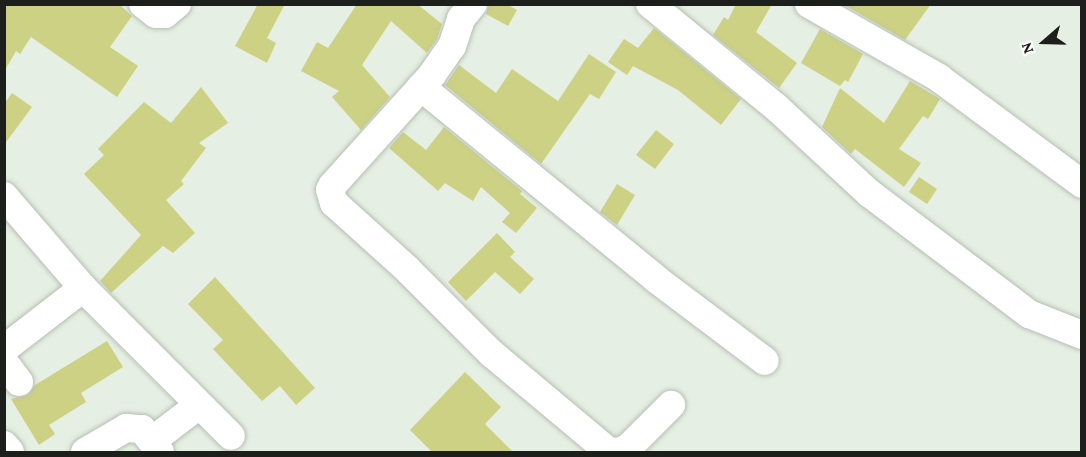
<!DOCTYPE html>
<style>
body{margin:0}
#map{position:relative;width:1086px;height:457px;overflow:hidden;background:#e6efe3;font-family:"Crimson Pro",serif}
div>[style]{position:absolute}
.building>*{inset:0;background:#cdd184}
.roads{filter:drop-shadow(0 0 2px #b5beb2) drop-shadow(0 0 2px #b5beb2)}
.minor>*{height:28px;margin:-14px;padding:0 14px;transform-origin:14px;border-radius:14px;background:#fff}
span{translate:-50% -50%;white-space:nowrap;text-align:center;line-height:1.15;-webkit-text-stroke:6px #fff;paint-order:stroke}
.frame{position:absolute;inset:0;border:6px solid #1c1f1b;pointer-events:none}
.north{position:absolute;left:1014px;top:12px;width:60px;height:60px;-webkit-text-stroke:4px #fff;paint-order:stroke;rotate:250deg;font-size:16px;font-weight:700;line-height:24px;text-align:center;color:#1c1f1b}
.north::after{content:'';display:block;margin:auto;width:21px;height:27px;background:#1c1f1b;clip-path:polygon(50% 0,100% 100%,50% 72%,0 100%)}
</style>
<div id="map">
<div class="building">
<div style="clip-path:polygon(4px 4px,119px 4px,132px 16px,110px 47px,138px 66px,117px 97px,31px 37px,20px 54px,16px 51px,4px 72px)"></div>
<div style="clip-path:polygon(258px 4px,285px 4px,267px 38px,276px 43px,267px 63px,235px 46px)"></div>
<div style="clip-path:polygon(357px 4px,417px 4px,442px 24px,437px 39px,427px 53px,391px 21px,362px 65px,390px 97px,361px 130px,332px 97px,339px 91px,301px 71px,317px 42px,328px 48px)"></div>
<div style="clip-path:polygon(489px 4px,506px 4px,517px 10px,508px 26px,486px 14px)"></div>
<div style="clip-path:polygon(736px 4px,772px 4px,756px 32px,797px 63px,779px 88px,713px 35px,724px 17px,728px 20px)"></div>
<div style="clip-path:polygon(843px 4px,931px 4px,905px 40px)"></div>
<div style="clip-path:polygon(654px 28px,741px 99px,721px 125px,678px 90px,633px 66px,627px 75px,608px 62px,624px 39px,638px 48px)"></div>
<div style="clip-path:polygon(820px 29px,863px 54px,848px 82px,845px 80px,840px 86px,801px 63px)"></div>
<div style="clip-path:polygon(589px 54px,616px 72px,599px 99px,590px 94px,541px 164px,445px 85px,459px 65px,496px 93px,512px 69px,558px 101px)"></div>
<div style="clip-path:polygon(910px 81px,940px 99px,928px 119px,923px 116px,899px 149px,921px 163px,904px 187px,855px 149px,851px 154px,822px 127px,840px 88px,884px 123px)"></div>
<div style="clip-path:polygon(201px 87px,228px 123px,199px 143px,206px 148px,181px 181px,184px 184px,166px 200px,195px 233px,173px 253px,163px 246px,111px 293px,100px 281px,141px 235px,84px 174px,104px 155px,98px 149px,144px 102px,171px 123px)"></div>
<div style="clip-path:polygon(12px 93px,32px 107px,4px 145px,4px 104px)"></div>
<div style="clip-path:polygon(444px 127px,522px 191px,520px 194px,537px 208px,516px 233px,502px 222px,510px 213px,481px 187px,473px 201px,445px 183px,438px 191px,389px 148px,403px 132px,426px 150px)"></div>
<div style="clip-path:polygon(656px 130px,674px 144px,655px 169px,636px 155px)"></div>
<div style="clip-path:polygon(919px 177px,937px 189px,927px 204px,909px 192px)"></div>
<div style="clip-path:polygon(617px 184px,635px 195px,617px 225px,600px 212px)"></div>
<div style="clip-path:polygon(497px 233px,515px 252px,510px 257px,534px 279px,520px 294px,495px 272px,466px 301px,448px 282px)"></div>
<div style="clip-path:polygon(215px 277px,315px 388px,296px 405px,280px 386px,262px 401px,213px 349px,223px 340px,188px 304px)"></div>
<div style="clip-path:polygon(107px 341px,123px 367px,81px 393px,86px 402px,49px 425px,55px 434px,39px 445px,11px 399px,28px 395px,35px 385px)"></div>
<div style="clip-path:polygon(465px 372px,501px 407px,485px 424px,514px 453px,433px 453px,410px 430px)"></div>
</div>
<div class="roads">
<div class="minor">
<div style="left:143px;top:4px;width:16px;rotate:38deg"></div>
<div style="left:156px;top:14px;width:9px"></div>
<div style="left:165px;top:14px;width:16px;rotate:-40deg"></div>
<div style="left:473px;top:4px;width:19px;rotate:129deg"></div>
<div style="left:461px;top:19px;width:28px;rotate:108deg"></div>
<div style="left:452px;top:46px;width:35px;rotate:125deg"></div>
<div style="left:432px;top:75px;width:149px;rotate:132deg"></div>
<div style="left:332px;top:186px;width:4px;rotate:117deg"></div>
<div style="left:330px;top:190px;width:14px;rotate:73deg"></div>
<div style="left:334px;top:203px;width:98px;rotate:42.1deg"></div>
<div style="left:407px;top:269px;width:119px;rotate:45deg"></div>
<div style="left:491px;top:353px;width:153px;rotate:39.9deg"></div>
<div style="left:608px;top:451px;width:10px;rotate:6deg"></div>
<div style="left:618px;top:452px;width:11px;rotate:-22deg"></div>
<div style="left:628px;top:448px;width:61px;rotate:-45deg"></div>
<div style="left:650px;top:4px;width:163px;rotate:39.3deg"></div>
<div style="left:776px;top:107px;width:127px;rotate:42.8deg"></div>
<div style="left:869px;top:193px;width:201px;rotate:37.1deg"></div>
<div style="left:1029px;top:314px;width:57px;rotate:21.6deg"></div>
<div style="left:809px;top:4px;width:150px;rotate:29.6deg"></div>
<div style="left:939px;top:78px;width:178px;rotate:36.5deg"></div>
<div style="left:421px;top:87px;width:303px;rotate:39.2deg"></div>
<div style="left:656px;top:279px;width:136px;rotate:37deg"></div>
<div style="left:4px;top:196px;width:121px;rotate:49.3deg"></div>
<div style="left:83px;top:288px;width:209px;rotate:45deg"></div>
<div style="left:4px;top:349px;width:100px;rotate:-37.7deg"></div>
<div style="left:4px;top:362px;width:25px;rotate:53deg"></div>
<div style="left:153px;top:440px;width:58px;rotate:-37.3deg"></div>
<div style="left:4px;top:445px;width:9px;rotate:49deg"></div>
<div style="left:85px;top:452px;width:48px;rotate:-30.3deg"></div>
<div style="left:126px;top:428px;width:16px;rotate:4deg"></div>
<div style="left:142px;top:429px;width:29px;rotate:52deg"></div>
</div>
</div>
<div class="frame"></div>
<div class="north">N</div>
</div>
